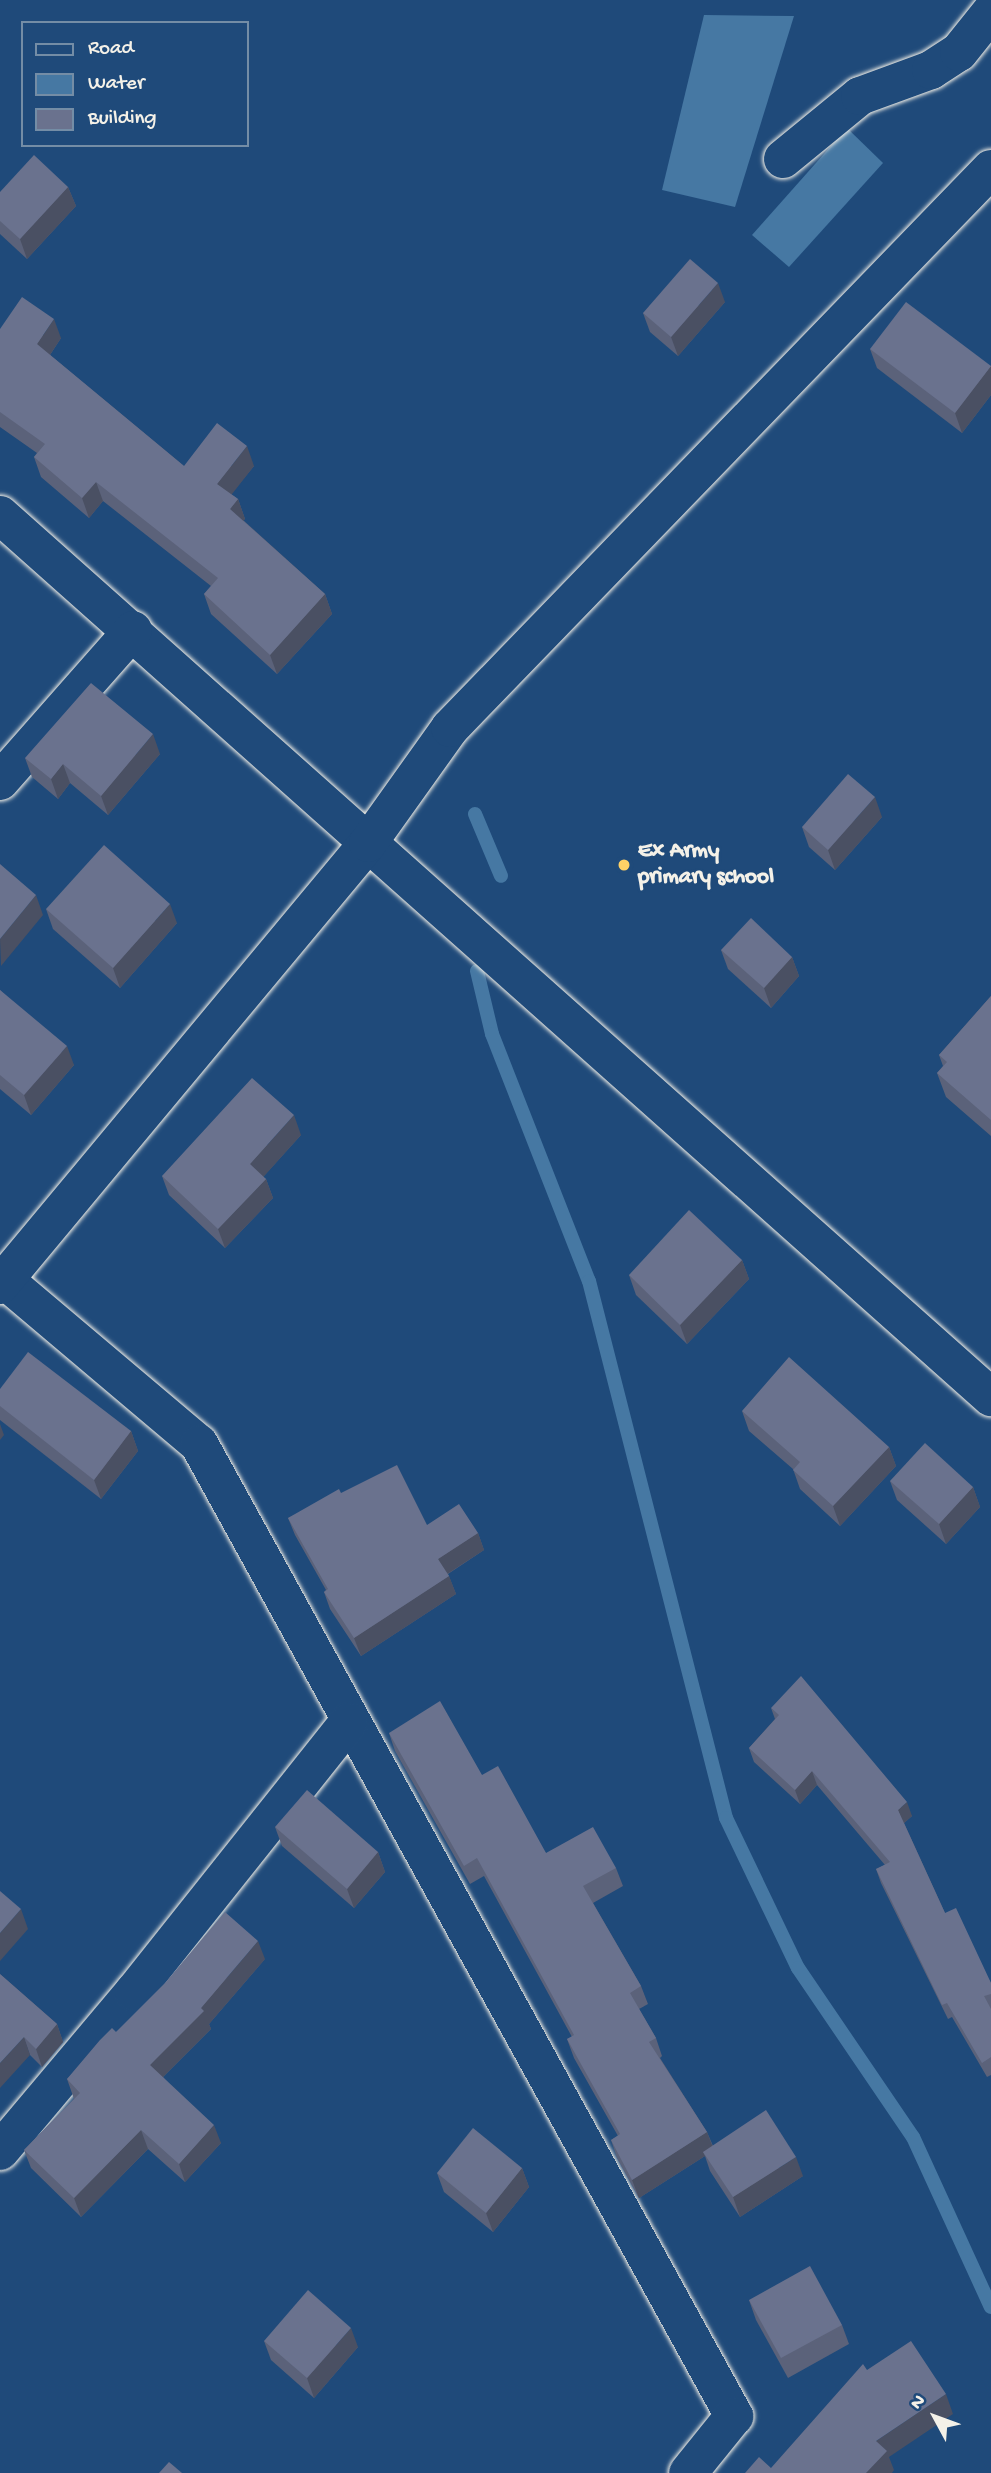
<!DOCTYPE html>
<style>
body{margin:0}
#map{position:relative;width:991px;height:2473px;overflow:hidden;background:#1f4a7a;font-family:"Gochi Hand",sans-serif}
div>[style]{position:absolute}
.water>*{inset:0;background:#4678a3}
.stream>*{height:14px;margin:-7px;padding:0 7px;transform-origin:7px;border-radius:7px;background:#4678a3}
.roads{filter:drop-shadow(0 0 2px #f4f1e8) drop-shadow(0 0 2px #f4f1e8)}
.minor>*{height:38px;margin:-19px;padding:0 19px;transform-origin:19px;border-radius:19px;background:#1f4a7a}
.tertiary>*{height:38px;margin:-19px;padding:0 19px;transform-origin:19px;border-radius:19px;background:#1f4a7a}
.wall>*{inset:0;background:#5b627a}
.shaded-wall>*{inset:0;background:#4a5063}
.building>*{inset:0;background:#6a728e}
.dots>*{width:19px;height:19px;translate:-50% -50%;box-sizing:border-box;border:4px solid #1f4a7a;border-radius:50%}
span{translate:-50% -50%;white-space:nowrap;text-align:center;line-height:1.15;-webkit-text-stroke:5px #1f4a7a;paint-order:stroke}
.poi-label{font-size:23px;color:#f4f1e8;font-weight:700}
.left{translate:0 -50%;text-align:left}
.legend{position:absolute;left:21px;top:21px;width:228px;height:126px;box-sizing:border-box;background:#1f4a7a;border:2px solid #748da6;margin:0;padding:9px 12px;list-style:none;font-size:21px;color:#f4f1e8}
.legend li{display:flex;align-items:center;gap:14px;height:35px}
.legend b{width:35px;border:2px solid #748da6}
.north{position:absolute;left:900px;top:2382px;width:70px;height:70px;-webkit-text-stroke:5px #1f4a7a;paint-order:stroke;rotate:311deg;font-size:19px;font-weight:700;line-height:28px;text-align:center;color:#f4f1e8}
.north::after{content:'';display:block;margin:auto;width:24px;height:32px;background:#f4f1e8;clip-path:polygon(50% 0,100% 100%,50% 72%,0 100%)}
</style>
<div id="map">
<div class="water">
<div style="clip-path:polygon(704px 15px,794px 16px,735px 207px,662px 190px)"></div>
<div style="clip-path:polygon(847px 128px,883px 163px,789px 267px,752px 235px)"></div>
</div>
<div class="stream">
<div style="left:475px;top:814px;width:67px;rotate:67.2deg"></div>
<div style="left:477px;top:971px;width:65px;rotate:76.6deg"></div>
<div style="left:492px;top:1034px;width:265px;rotate:68.6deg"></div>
<div style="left:589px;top:1281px;width:554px;rotate:75.69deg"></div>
<div style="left:726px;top:1818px;width:166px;rotate:64.4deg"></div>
<div style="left:798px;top:1968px;width:204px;rotate:55.8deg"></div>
<div style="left:913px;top:2137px;width:187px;rotate:65.4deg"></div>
</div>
<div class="roads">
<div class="minor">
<div style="left:783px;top:159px;width:99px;rotate:-39.3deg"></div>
<div style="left:860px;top:96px;width:76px;rotate:-20.1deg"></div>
<div style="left:931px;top:70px;width:33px;rotate:-33deg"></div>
<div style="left:959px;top:52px;width:51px;rotate:-51.3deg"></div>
<div style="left:0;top:515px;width:1327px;rotate:41.67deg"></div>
<div style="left:0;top:781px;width:201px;rotate:-48.6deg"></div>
<div style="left:0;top:1276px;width:260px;rotate:40.2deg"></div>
<div style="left:199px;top:1444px;width:1110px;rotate:61.17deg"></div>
<div style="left:734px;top:2416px;width:73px;rotate:128.9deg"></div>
<div style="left:0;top:2151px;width:208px;rotate:-49.9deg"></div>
<div style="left:134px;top:1992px;width:345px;rotate:-51.5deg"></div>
</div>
<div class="tertiary">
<div style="left:0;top:1285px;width:575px;rotate:-50.22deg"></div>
<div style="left:368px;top:843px;width:141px;rotate:-54.5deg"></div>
<div style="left:450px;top:728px;width:778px;rotate:-45.94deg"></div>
</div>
</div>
<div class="wall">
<div style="clip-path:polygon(68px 187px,76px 206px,27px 259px,0 234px,0 192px)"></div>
<div style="clip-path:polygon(725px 302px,678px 356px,650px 332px,643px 313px)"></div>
<div style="clip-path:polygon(0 329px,61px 338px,50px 355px,184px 466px,254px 466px,231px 494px,238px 499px,245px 519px,243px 520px,325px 594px,332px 614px,277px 674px,211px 614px,204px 594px,211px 586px,103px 501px,89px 518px,41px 477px,34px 457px,37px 453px,0 427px)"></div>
<div style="clip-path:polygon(870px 349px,991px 366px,991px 395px,962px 433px,877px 368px)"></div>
<div style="clip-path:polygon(160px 754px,108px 815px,70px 783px,58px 799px,32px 777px,25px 758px)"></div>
<div style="clip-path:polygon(882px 817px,835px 870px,809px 847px,802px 827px)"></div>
<div style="clip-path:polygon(46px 909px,177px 923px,120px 988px,53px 929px)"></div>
<div style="clip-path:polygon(721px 950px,792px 957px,799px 976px,771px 1008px,728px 969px)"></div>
<div style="clip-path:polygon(0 990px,74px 1065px,31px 1115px,0 1089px)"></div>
<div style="clip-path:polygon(991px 996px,991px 1136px,946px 1097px,937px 1073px,943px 1066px,939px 1055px)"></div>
<div style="clip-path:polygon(301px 1135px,263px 1177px,266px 1179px,273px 1198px,225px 1248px,169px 1195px,162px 1176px)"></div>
<div style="clip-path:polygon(742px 1260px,749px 1279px,687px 1344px,636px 1295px,629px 1275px)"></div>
<div style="clip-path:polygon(0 1389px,131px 1431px,138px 1451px,101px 1499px,0 1420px)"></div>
<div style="clip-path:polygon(742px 1411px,889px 1447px,896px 1466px,840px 1526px,800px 1489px,793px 1469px,749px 1431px)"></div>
<div style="clip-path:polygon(890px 1481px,973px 1487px,980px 1507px,946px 1544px,897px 1500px)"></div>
<div style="clip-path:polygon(341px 1493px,427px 1525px,478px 1533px,484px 1550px,448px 1574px,456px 1594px,361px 1656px,330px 1609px,324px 1592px,326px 1590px,295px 1535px,288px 1518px)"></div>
<div style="clip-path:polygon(771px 1708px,912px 1816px,904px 1823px,945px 1913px,991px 1983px,991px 2075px,987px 2077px,952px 2017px,948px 2019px,881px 1883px,876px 1869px,885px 1865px,817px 1785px,800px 1804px,754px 1762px,749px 1748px,775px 1719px)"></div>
<div style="clip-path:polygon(389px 1733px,482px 1775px,546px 1853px,616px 1868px,623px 1886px,593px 1903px,641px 1986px,648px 2004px,639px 2009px,656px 2038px,662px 2056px,660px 2058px,707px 2132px,713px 2146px,803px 2176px,740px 2217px,710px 2171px,705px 2156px,639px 2198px,617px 2158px,611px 2140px,618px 2136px,574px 2058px,567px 2039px,572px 2037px,484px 1876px,470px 1884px,395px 1751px)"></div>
<div style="clip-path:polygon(275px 1827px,378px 1852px,385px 1872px,354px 1908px,282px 1846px)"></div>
<div style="clip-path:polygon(265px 1959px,209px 2024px,211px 2029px,163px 2077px,221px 2143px,185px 2182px,148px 2149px,81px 2217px,31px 2168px,24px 2150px,74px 2099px,67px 2079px,116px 2032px)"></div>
<div style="clip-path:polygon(0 1974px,57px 2024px,63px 2042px,42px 2067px,30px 2055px)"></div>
<div style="clip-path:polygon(522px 2168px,529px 2187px,493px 2232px,444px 2192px,437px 2173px)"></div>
<div style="clip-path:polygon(749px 2300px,842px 2325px,849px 2344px,788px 2378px,756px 2320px)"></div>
<div style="clip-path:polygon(264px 2341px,358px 2347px,314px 2398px,271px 2360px)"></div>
</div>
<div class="shaded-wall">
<div style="clip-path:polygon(68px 187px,76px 206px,27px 259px,20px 239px)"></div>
<div style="clip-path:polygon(718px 283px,725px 302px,678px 356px,671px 337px)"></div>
<div style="clip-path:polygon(54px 319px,61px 338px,44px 364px,37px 344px)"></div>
<div style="clip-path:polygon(991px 366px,991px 395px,962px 433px,955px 413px)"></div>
<div style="clip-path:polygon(247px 446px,254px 466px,225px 503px,217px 484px)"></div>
<div style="clip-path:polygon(96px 482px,103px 501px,89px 518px,82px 498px)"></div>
<div style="clip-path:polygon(238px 499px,245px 519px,237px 528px,230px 509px)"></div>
<div style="clip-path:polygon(325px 594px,332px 614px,277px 674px,270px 655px)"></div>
<div style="clip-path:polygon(153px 734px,160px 754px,108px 815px,101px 796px)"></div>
<div style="clip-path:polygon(63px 764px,70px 783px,58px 799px,51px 779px)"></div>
<div style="clip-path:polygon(875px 797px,882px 817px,835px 870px,828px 850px)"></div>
<div style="clip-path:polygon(36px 895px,43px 915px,1px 966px,0 939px)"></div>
<div style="clip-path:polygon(170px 904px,177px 923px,120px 988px,113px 968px)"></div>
<div style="clip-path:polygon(792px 957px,799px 976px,771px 1008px,764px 988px)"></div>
<div style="clip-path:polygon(67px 1046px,74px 1065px,31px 1115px,24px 1095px)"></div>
<div style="clip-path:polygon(294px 1115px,301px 1135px,257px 1184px,250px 1164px)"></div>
<div style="clip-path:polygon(266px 1179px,273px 1198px,225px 1248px,218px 1229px)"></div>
<div style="clip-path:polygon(742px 1260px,749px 1279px,687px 1344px,680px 1325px)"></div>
<div style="clip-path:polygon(0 1424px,4px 1435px,0 1440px)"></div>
<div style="clip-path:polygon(131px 1431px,138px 1451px,101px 1499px,94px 1480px)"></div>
<div style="clip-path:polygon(889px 1447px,896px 1466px,840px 1526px,833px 1506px)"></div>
<div style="clip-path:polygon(973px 1487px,980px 1507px,946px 1544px,939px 1524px)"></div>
<div style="clip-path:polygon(478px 1533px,484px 1550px,444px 1576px,438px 1559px)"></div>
<div style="clip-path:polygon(449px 1576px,456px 1594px,361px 1656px,354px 1638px)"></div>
<div style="clip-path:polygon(812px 1771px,817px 1785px,800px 1804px,795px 1790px)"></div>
<div style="clip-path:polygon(907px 1802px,912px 1816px,903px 1824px,898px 1810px)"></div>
<div style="clip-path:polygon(378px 1852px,385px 1872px,354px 1908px,347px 1889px)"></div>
<div style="clip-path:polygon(21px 1909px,28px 1929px,0 1961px,0 1933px)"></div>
<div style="clip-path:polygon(258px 1941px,265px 1959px,209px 2024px,211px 2029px,157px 2083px,150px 2065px,201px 2008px)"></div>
<div style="clip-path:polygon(57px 2024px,63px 2042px,42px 2067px,36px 2049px)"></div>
<div style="clip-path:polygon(24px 2037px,30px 2055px,0 2088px,0 2063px)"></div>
<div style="clip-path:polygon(214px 2125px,221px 2143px,185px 2182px,179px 2164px)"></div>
<div style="clip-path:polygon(141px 2130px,148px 2149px,81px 2217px,74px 2198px)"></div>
<div style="clip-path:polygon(707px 2132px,714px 2150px,703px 2152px,705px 2156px,639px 2198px,632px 2180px)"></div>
<div style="clip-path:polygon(796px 2157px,803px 2176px,740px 2217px,733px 2197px)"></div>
<div style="clip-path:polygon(522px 2168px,529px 2187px,493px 2232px,486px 2213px)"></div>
<div style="clip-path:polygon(351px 2328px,358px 2347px,314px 2398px,307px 2378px)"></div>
<div style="clip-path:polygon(946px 2394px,953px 2414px,889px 2457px,894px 2470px,892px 2473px,866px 2473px,876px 2441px)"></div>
</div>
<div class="building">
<div style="clip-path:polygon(34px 155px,68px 187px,20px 239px,0 221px,0 192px)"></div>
<div style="clip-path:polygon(690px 259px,718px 283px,671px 337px,643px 313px)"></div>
<div style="clip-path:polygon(22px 297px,54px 319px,37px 344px,184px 466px,217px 423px,247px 446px,217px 484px,238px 499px,230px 509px,325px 594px,270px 655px,204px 594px,218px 578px,96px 482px,82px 498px,34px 457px,45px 444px,0 412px,0 329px)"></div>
<div style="clip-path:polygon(906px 302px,991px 366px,955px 413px,870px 349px)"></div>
<div style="clip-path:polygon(91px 683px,153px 734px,101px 796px,63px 764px,51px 779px,25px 758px)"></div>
<div style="clip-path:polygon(848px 774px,875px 797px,828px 850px,802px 827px)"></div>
<div style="clip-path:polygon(104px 845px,170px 904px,113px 968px,46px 909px)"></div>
<div style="clip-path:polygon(0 864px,36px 895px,0 939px)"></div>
<div style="clip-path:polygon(751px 918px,792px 957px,764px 988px,721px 950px)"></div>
<div style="clip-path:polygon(0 990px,67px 1046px,24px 1095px,0 1075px)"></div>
<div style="clip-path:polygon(991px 996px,991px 1120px,937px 1073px,947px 1062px,939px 1055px)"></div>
<div style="clip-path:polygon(252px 1078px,294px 1115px,250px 1164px,266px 1179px,218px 1229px,162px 1176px)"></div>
<div style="clip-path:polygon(689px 1210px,742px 1260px,680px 1325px,629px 1275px)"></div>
<div style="clip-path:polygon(28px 1352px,131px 1431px,94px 1480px,0 1406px,0 1389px)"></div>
<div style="clip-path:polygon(789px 1357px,889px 1447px,833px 1506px,793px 1470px,800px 1462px,742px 1411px)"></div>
<div style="clip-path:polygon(925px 1443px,973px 1487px,939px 1524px,890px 1481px)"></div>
<div style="clip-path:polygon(397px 1465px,427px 1525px,459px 1504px,478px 1533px,438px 1559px,449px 1576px,354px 1638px,324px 1592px,328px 1589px,288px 1518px,339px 1489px,341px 1493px)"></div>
<div style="clip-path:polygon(801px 1676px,907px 1802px,898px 1810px,945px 1913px,956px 1908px,991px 1983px,991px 1994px,984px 1996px,991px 2009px,991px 2057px,982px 2063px,947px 2003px,942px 2005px,876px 1869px,890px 1862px,812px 1771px,795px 1790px,749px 1748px,779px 1715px,771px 1708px)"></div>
<div style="clip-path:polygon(440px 1701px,482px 1775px,498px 1766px,546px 1853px,593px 1827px,616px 1868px,583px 1886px,641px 1986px,630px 1993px,656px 2038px,649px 2042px,707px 2132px,632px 2180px,611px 2140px,620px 2134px,567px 2039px,574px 2035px,477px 1858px,464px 1866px,389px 1733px)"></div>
<div style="clip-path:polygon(307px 1790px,378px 1852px,347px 1889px,275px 1827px)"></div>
<div style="clip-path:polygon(0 1891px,21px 1909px,0 1933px)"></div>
<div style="clip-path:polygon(225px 1912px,258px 1941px,201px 2008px,204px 2011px,150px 2065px,214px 2125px,179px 2164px,141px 2130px,74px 2198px,24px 2150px,80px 2093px,67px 2079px,100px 2040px,112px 2028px,116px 2032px,165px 1983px)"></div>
<div style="clip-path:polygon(0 1974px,57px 2024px,36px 2049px,24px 2037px,0 2063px)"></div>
<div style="clip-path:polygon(766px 2110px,796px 2157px,733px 2197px,703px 2152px)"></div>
<div style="clip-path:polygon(473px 2128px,522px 2168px,486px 2213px,437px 2173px)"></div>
<div style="clip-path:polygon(810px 2266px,842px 2325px,781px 2358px,749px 2300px)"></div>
<div style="clip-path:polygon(308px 2290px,351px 2328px,307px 2378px,264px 2341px)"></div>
<div style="clip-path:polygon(911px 2341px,946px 2394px,876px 2441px,887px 2451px,866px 2473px,745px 2473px,759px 2457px,771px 2468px,863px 2364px,867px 2370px)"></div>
<div style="clip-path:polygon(169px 2462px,182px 2473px,159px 2473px)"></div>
</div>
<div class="dots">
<div style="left:624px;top:865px;background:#ffd166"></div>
</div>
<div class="poi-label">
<span class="left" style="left:638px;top:865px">Ex Army<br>primary school</span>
</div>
<ul class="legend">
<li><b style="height:9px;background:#1f4a7a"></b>Road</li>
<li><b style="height:19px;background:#4678a3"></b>Water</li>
<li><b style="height:19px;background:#6a728e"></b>Building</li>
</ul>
<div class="north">N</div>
</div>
